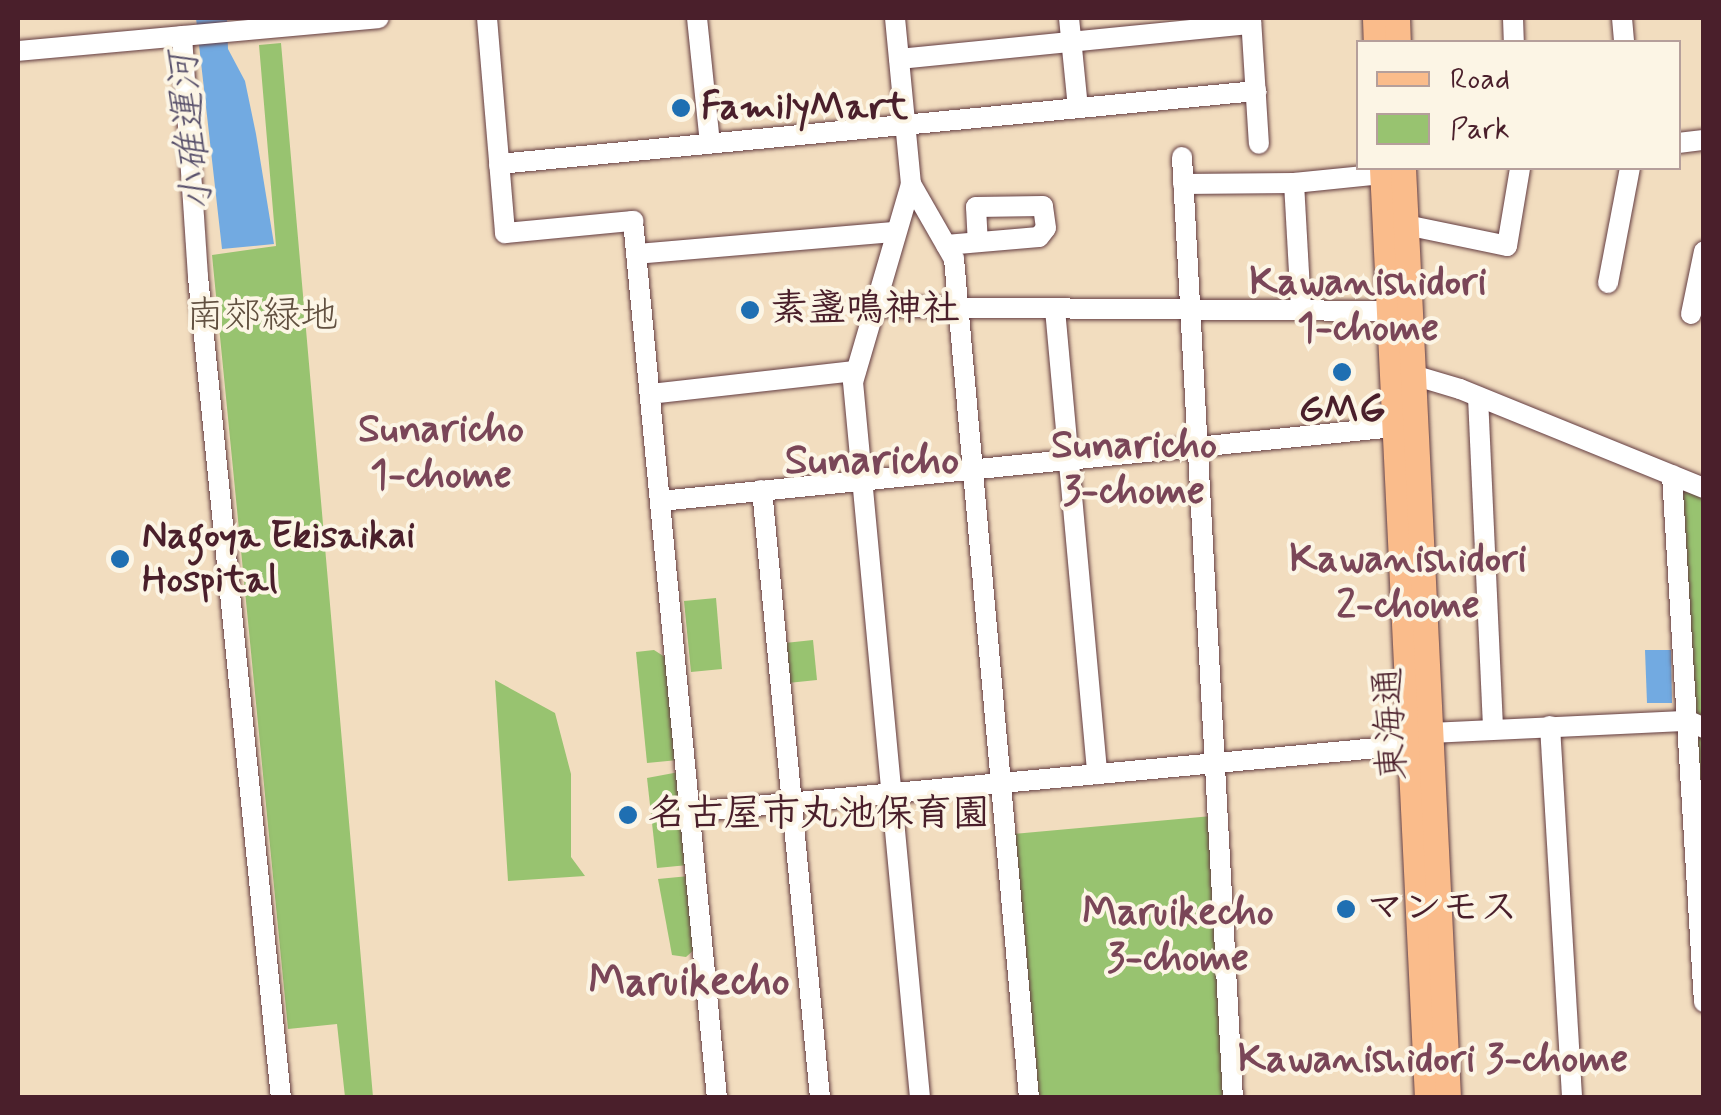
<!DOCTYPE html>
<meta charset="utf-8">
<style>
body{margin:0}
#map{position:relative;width:1721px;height:1115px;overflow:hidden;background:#f2ddbf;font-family:Mynerve,"Klee One",sans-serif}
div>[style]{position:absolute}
.green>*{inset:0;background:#98c370}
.water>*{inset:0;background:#72aae1}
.roads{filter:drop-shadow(0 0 2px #633c41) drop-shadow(0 0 2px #633c41)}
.minor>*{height:20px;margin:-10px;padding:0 10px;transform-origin:10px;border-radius:10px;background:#fff}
.major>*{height:25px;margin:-12.5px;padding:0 12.5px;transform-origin:12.5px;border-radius:12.5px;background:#fabc8b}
.dots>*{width:28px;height:28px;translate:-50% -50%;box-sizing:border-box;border:5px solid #fcf5e5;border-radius:50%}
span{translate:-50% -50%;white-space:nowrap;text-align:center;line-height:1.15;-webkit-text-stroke:8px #fcf5e5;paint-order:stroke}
.poi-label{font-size:38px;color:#4a1f2b;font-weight:700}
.left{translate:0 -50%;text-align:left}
.park-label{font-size:38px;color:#615040}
.street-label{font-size:38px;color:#4a1f2b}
.water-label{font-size:40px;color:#58506b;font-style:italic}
.neighbourhood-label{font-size:40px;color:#7a4658;font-weight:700}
.quarter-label{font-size:42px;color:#7a4658;font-weight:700}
.frame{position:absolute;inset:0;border:20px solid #4a1f2b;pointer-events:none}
.legend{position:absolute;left:1356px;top:40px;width:325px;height:130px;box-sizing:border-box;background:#fcf5e5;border:2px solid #b59f9b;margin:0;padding:12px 18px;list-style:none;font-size:30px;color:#4a1f2b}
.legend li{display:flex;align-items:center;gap:20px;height:50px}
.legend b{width:50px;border:2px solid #b59f9b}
</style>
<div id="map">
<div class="green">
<div style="clip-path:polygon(281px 43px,373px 1097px,345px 1097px,337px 1024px,288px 1029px,212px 255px,276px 246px,259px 45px)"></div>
<div style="clip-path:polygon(1683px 489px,1703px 497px,1703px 873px)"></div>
<div style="clip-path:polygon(716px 598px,722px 669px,691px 672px,684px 601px)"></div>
<div style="clip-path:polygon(813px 640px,817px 680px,788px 683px,785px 643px)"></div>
<div style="clip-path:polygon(654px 650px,668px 659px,678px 760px,647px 763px,636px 652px)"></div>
<div style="clip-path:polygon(495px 680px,555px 713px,571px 774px,571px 857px,585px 876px,508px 881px)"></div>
<div style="clip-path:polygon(679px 772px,688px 865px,657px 868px,647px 778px)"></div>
<div style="clip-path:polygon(1212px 816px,1226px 1097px,1038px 1097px,1013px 834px)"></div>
<div style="clip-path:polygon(689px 876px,696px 948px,686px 957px,672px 955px,658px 879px)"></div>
</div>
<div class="water">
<div style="clip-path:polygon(196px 18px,227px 18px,228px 49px,245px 81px,256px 134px,274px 244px,222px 249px)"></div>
<div style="clip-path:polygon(1645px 650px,1671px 650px,1672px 703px,1647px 703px)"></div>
</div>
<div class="roads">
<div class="minor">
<div style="left:487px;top:18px;width:216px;rotate:85.2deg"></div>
<div style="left:505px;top:233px;width:129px;rotate:-5.4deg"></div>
<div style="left:633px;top:221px;width:881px;rotate:84.53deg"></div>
<div style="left:697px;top:18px;width:126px;rotate:84.1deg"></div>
<div style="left:895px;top:18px;width:167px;rotate:84.5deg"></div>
<div style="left:911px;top:184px;width:206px;rotate:106.3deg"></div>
<div style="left:853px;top:382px;width:719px;rotate:84.65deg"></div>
<div style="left:1069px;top:18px;width:90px;rotate:84.3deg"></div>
<div style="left:1251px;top:18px;width:126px;rotate:86.4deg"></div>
<div style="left:1513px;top:18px;width:24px;rotate:88deg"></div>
<div style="left:1622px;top:18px;width:24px;rotate:85deg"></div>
<div style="left:182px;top:36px;width:242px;rotate:86.2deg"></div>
<div style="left:198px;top:277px;width:825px;rotate:84.23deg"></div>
<div style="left:18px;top:51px;width:362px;rotate:-5.2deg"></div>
<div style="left:899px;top:59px;width:354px;rotate:-5.7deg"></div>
<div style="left:1678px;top:143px;width:26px;rotate:-7deg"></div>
<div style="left:1182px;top:157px;width:942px;rotate:86.9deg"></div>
<div style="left:499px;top:164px;width:761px;rotate:-5.51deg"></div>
<div style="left:1294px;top:183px;width:88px;rotate:-5.8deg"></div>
<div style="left:911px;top:184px;width:86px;rotate:60.2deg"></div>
<div style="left:954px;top:259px;width:842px;rotate:84.89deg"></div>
<div style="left:1183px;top:184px;width:111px;rotate:-0.5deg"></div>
<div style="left:1294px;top:183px;width:126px;rotate:86.8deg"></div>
<div style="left:1406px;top:225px;width:103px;rotate:11.7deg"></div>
<div style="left:1507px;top:246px;width:79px;rotate:-80.5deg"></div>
<div style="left:946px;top:245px;width:93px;rotate:-4.9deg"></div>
<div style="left:1039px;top:237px;width:11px;rotate:-52deg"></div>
<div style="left:1046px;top:228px;width:22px;rotate:-98deg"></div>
<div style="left:1043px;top:206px;width:67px;rotate:179.1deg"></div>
<div style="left:976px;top:207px;width:34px;rotate:87deg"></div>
<div style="left:636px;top:254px;width:257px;rotate:-4.9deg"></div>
<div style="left:1608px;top:283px;width:117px;rotate:-79.2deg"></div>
<div style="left:877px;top:307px;width:512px;rotate:0.45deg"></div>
<div style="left:1055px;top:309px;width:467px;rotate:84.8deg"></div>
<div style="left:1691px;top:314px;width:64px;rotate:-78.3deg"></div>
<div style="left:1403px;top:372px;width:59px;rotate:16.6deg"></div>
<div style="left:1460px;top:389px;width:263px;rotate:22.1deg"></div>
<div style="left:650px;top:394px;width:207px;rotate:-6.4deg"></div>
<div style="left:1478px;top:397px;width:332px;rotate:87.4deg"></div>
<div style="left:1672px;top:475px;width:528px;rotate:86.53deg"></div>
<div style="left:762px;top:490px;width:611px;rotate:84.55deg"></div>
<div style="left:661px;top:501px;width:748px;rotate:-5.76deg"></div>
<div style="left:1550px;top:726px;width:373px;rotate:86.6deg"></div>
<div style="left:1430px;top:733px;width:259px;rotate:-2.7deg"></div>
<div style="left:1689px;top:721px;width:17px;rotate:25deg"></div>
<div style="left:691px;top:812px;width:721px;rotate:-5.33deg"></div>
</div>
<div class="major">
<div style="left:1375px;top:18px;width:24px;rotate:88deg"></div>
<div style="left:1397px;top:18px;width:24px;rotate:88deg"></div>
<div style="left:1382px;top:168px;width:931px;rotate:87.23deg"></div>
<div style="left:1403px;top:168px;width:931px;rotate:87.23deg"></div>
</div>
</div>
<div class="dots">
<div style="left:681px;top:108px;background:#1f6fb2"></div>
<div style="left:750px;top:310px;background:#1f6fb2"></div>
<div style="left:1342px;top:372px;background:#1f6fb2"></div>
<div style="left:120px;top:559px;background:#1f6fb2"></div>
<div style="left:628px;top:815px;background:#1f6fb2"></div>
<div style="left:1346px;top:909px;background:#1f6fb2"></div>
</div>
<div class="poi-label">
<span class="left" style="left:701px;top:108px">FamilyMart</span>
<span class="left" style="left:770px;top:310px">素盞鳴神社</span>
<span style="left:1342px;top:411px">GMG</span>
<span class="left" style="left:142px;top:559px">Nagoya Ekisaikai<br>Hospital</span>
<span class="left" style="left:648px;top:815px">名古屋市丸池保育園</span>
<span class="left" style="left:1366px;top:909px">マンモス</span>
</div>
<div class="park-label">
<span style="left:262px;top:317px">南郊緑地</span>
</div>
<div class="street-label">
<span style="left:1392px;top:724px;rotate:-93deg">東海通</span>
</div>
<div class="water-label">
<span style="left:192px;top:132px;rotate:-96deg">小碓運河</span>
</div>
<div class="neighbourhood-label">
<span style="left:1368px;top:306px">Kawanishidori<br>1-chome</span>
<span style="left:441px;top:453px">Sunaricho<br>1-chome</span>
<span style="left:1134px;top:469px">Sunaricho<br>3-chome</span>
<span style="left:1408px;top:583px">Kawanishidori<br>2-chome</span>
<span style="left:1178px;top:936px">Maruikecho<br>3-chome</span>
<span style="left:1433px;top:1060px">Kawanishidori 3-chome</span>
</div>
<div class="quarter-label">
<span style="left:872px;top:462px">Sunaricho</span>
<span style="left:689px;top:983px">Maruikecho</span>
</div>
<div class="frame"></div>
<ul class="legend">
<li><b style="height:12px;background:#fabc8b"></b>Road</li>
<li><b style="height:28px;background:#98c370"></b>Park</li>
</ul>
</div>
